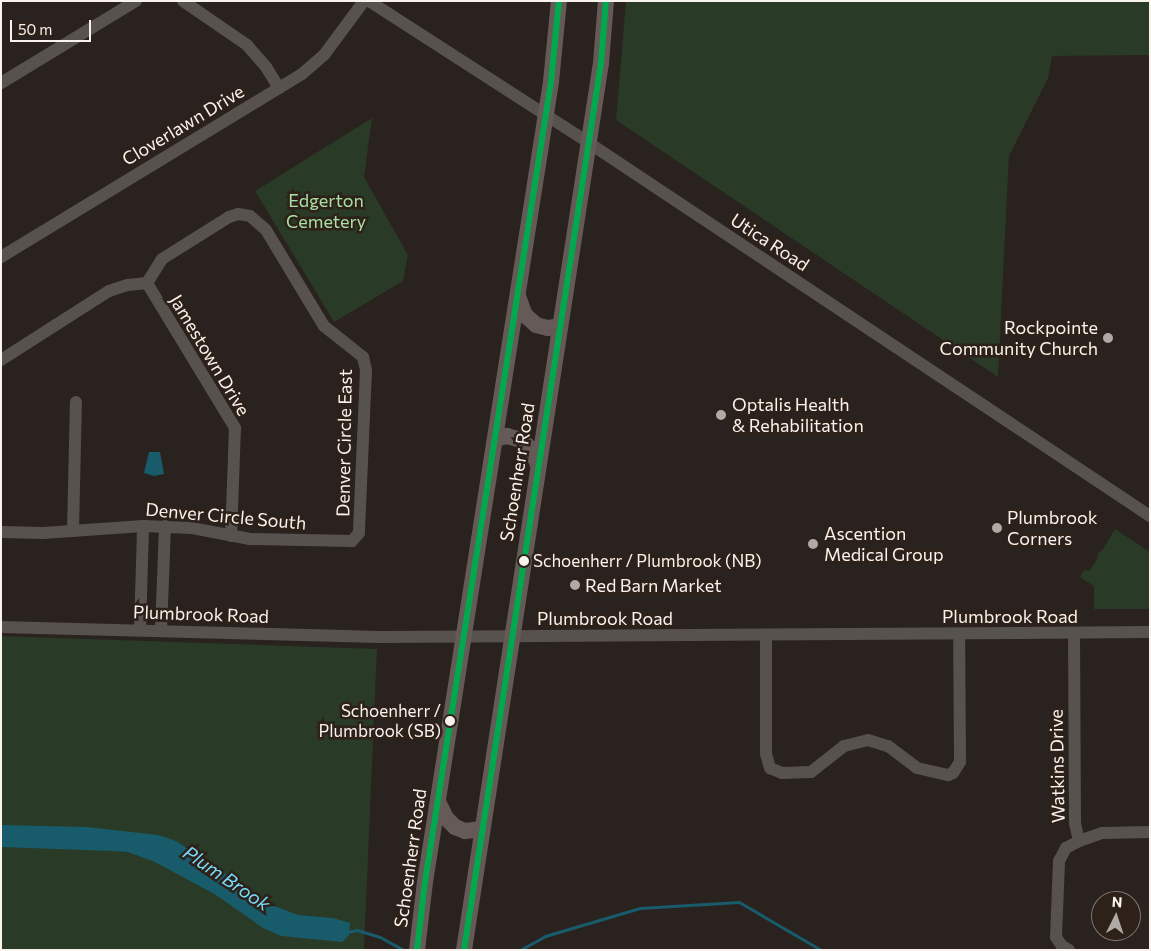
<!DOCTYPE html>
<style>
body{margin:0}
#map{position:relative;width:1151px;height:951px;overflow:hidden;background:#29221e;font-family:Commissioner,sans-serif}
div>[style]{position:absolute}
.green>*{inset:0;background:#293a26}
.water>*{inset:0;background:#185b6b}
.stream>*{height:3px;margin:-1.5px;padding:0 1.5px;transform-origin:1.5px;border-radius:1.5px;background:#185b6b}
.minor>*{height:12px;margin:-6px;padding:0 6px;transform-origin:6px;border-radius:6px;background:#57524e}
.major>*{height:16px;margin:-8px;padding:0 8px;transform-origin:8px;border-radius:8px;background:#655a57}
.bus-1>*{height:6px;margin:-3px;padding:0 3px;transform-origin:3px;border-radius:3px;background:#00a94e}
.dots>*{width:14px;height:14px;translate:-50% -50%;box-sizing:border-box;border:2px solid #2d211a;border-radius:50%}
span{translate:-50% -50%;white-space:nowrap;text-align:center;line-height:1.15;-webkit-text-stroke:5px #2d211a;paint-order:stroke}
.bus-label{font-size:17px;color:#faf2ed}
.left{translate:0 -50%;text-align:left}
.right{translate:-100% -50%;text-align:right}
.street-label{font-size:18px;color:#faf2ed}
.park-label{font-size:18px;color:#a7e0a1}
.poi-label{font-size:18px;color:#faf2ed}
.water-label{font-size:19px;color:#76ddfb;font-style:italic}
.frame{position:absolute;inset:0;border:2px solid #faf2ed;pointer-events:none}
.north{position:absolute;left:1091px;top:891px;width:50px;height:50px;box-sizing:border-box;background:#2d211a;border:1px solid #7f756e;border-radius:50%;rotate:4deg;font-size:14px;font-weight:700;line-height:20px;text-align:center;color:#faf2ed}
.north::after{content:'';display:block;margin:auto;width:18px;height:22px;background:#b1a9a5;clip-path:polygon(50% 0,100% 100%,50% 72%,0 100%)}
.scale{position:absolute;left:10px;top:20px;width:81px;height:22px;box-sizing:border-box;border:2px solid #faf2ed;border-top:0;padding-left:6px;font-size:15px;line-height:18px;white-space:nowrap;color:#faf2ed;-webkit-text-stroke:4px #2d211a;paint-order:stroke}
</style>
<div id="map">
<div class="green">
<div style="clip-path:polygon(626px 1px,1150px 1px,1150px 55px,1052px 56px,1048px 78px,1009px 156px,998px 377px,616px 120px)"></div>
<div style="clip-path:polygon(372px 118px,364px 177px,408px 255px,403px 281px,334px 322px,255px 191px)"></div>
<div style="clip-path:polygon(1115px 529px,1150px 552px,1150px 609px,1094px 609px,1094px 586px,1080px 577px,1084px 570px,1089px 571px,1096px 561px,1099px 552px,1102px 551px)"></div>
<div style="clip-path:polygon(1px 636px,377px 649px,364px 950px,1px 950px)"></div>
</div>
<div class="water">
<div style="clip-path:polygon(149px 452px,160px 452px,164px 474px,154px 476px,144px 473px)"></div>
<div style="clip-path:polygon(1px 825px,87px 827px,158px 835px,176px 841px,272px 905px,298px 915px,333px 918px,350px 923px,349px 935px,342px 942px,281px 936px,263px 928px,216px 895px,155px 862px,128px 852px,113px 851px,1px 847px)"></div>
</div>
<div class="stream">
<div style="left:347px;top:932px;width:10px;rotate:-11deg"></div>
<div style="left:357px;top:930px;width:24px;rotate:17deg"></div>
<div style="left:380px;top:937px;width:26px;rotate:29deg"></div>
<div style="left:520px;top:950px;width:29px;rotate:-29deg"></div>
<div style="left:545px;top:936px;width:99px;rotate:-16.4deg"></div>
<div style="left:640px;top:908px;width:99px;rotate:-3.5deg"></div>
<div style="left:739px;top:902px;width:95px;rotate:30.3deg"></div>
</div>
<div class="minor">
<div style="left:183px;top:1px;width:78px;rotate:34.5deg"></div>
<div style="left:247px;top:45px;width:29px;rotate:49deg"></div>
<div style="left:266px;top:67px;width:25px;rotate:58deg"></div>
<div style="left:369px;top:1px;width:262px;rotate:32.8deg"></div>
<div style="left:589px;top:143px;width:674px;rotate:33.62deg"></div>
<div style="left:1px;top:83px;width:158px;rotate:-31.3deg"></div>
<div style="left:1px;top:257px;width:352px;rotate:-31.3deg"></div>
<div style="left:302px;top:74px;width:29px;rotate:-41deg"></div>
<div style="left:324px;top:55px;width:67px;rotate:-53.5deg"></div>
<div style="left:147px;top:283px;width:170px;rotate:58.7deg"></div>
<div style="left:235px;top:428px;width:108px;rotate:92.1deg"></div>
<div style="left:1px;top:360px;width:128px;rotate:-32.6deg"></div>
<div style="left:109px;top:291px;width:20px;rotate:-18deg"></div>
<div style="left:128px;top:285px;width:19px;rotate:-6deg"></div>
<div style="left:147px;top:283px;width:28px;rotate:-58deg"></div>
<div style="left:162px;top:259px;width:79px;rotate:-32.1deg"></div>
<div style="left:229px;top:217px;width:9px;rotate:-18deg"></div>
<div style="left:238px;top:214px;width:12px;rotate:9deg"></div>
<div style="left:250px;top:216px;width:21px;rotate:41deg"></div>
<div style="left:266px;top:230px;width:112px;rotate:58.9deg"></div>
<div style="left:324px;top:326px;width:50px;rotate:38.5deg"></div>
<div style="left:363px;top:357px;width:13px;rotate:77deg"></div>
<div style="left:366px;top:370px;width:163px;rotate:92.5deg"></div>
<div style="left:359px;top:533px;width:11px;rotate:131deg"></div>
<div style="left:352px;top:541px;width:102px;rotate:-178.9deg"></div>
<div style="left:250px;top:539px;width:60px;rotate:-169.4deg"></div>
<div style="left:191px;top:528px;width:48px;rotate:-177.6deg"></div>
<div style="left:143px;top:526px;width:100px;rotate:176deg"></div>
<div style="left:43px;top:533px;width:42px;rotate:-178.6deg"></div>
<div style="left:73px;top:531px;width:129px;rotate:-88.7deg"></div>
<div style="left:1px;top:627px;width:379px;rotate:1.5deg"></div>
<div style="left:380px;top:637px;width:770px;rotate:-0.37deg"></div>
<div style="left:140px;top:630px;width:104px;rotate:-88.3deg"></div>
<div style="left:161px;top:631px;width:105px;rotate:-87.8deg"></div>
<div style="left:766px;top:635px;width:119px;rotate:90deg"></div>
<div style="left:766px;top:754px;width:15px;rotate:74deg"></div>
<div style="left:770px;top:768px;width:13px;rotate:23deg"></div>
<div style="left:782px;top:773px;width:29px;rotate:-2deg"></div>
<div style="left:811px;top:772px;width:42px;rotate:-38.2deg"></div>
<div style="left:844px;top:746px;width:25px;rotate:-14deg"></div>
<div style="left:868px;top:740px;width:21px;rotate:17deg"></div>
<div style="left:888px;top:746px;width:36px;rotate:37deg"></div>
<div style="left:917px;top:768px;width:32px;rotate:13deg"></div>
<div style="left:948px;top:775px;width:5px;rotate:-22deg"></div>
<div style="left:953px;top:773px;width:13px;rotate:-58deg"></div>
<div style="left:960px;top:762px;width:128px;rotate:-90.4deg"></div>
<div style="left:1079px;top:841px;width:24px;rotate:-19deg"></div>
<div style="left:1102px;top:833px;width:48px;rotate:-1.2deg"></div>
<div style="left:1069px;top:950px;width:8px;rotate:-150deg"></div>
<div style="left:1062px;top:946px;width:11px;rotate:-124deg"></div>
<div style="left:1056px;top:937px;width:76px;rotate:-87.7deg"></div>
<div style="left:1059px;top:861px;width:15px;rotate:-62deg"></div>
<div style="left:1066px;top:848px;width:15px;rotate:-28deg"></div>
<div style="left:1079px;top:841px;width:18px;rotate:-103deg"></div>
<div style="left:1075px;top:823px;width:190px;rotate:-90.3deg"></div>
</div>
<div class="major">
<div style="left:518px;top:296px;width:20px;rotate:70deg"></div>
<div style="left:525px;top:315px;width:15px;rotate:42deg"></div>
<div style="left:536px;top:325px;width:12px;rotate:14deg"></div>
<div style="left:548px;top:328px;width:12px;rotate:-9deg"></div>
<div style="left:495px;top:439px;width:12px;rotate:-14deg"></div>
<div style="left:507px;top:436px;width:15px;rotate:16deg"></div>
<div style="left:521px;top:440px;width:15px;rotate:42deg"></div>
<div style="left:532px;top:450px;width:16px;rotate:68deg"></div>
<div style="left:438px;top:802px;width:18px;rotate:63deg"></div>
<div style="left:446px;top:818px;width:13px;rotate:45deg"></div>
<div style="left:455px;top:827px;width:11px;rotate:22deg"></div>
<div style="left:465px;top:831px;width:16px;rotate:-7deg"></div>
<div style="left:417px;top:950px;width:68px;rotate:-83.3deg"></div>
<div style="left:425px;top:882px;width:810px;rotate:-81.05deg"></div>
<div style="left:551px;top:82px;width:81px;rotate:-84.4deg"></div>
<div style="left:464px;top:950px;width:898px;rotate:-81.22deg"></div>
<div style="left:601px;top:63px;width:62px;rotate:-85.4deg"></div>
</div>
<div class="bus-1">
<div style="left:417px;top:950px;width:68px;rotate:-83.3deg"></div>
<div style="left:425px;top:882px;width:810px;rotate:-81.05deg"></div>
<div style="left:551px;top:82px;width:81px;rotate:-84.4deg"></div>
<div style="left:464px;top:950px;width:898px;rotate:-81.22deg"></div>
<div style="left:601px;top:63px;width:62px;rotate:-85.4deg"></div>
</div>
<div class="dots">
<div style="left:1108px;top:338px;background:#b1a9a5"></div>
<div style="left:721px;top:415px;background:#b1a9a5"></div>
<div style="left:997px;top:528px;background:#b1a9a5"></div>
<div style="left:813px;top:544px;background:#b1a9a5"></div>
<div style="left:524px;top:561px;background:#faf2ed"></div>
<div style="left:575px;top:585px;background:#b1a9a5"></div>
<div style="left:450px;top:721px;background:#faf2ed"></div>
</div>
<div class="bus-label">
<span class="left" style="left:533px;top:561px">Schoenherr / Plumbrook (NB)</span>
<span class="right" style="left:441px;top:721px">Schoenherr /<br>Plumbrook (SB)</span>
</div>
<div class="street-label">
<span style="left:183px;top:125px;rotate:-31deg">Cloverlawn Drive</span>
<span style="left:770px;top:242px;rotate:33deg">Utica Road</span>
<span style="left:210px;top:355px;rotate:59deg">Jamestown Drive</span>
<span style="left:344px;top:443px;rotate:-89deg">Denver Circle East</span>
<span style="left:517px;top:472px;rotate:-81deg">Schoenherr Road</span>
<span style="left:226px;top:516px;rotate:5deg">Denver Circle South</span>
<span style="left:201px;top:614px;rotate:2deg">Plumbrook Road</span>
<span style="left:1010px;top:616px">Plumbrook Road</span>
<span style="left:605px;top:618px">Plumbrook Road</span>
<span style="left:1057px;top:766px;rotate:-91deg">Watkins Drive</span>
<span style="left:410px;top:858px;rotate:-82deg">Schoenherr Road</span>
</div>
<div class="park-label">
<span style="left:326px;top:211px">Edgerton<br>Cemetery</span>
</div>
<div class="poi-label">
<span class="right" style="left:1098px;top:338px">Rockpointe<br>Community Church</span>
<span class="left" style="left:732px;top:415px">Optalis Health<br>&amp; Rehabilitation</span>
<span class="left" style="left:1007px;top:528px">Plumbrook<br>Corners</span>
<span class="left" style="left:824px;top:544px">Ascention<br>Medical Group</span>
<span class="left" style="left:585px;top:585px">Red Barn Market</span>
</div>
<div class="water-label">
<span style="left:227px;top:878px;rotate:34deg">Plum Brook</span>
</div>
<div class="frame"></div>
<div class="north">N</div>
<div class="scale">50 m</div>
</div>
